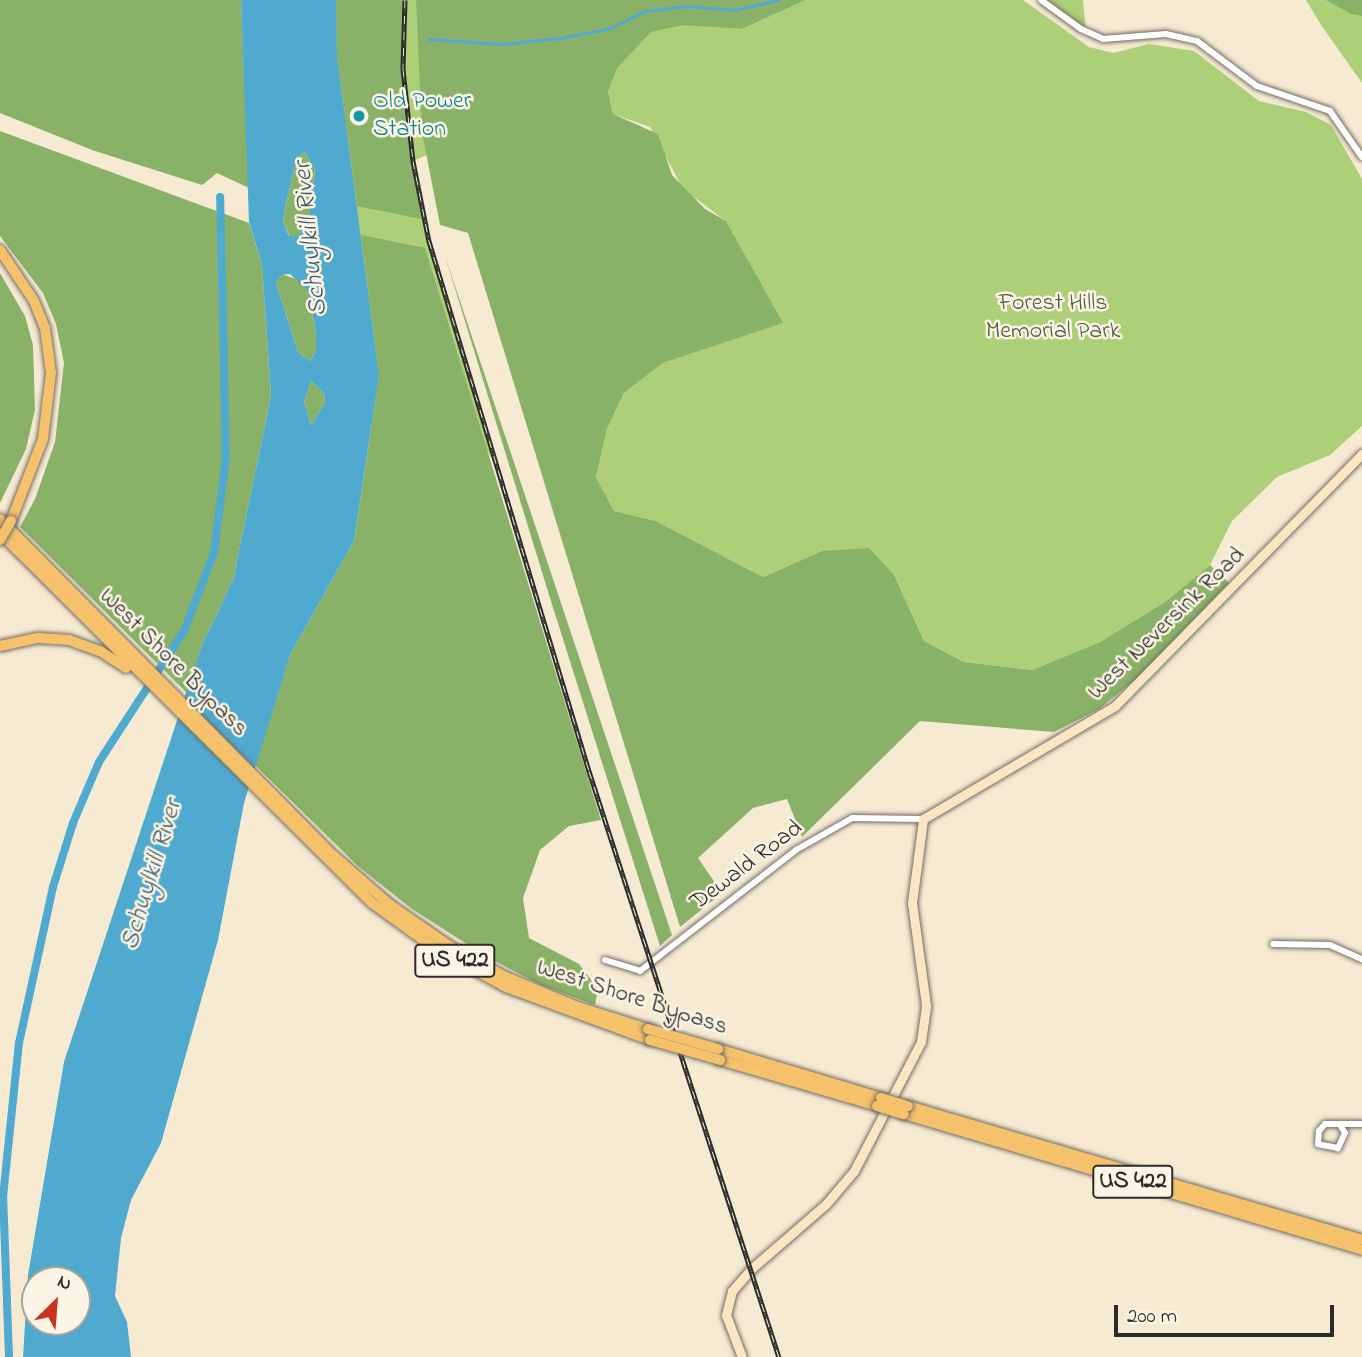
<!DOCTYPE html>
<style>
body{margin:0}
#map{position:relative;width:1362px;height:1357px;overflow:hidden;background:#f6ead2;font-family:"Indie Flower",sans-serif}
div>[style]{position:absolute}
.green>*{inset:0;background:#accf77}
.forest>*{inset:0;background:#89b268}
.water>*{inset:0;background:#50a9ce}
.stream>*{height:2.5px;margin:-1.25px;padding:0 1.25px;transform-origin:1.25px;border-radius:1.25px;background:#50a9ce}
.canal>*{height:8px;margin:-4px;padding:0 4px;transform-origin:4px;border-radius:4px;background:#50a9ce}
.roads{filter:drop-shadow(0 0 2px #726e65) drop-shadow(0 0 2px #726e65)}
.street>*{height:6px;margin:-3px;padding:0 3px;transform-origin:3px;border-radius:3px;background:#fff}
.secondary>*{height:9px;margin:-4.5px;padding:0 4.5px;transform-origin:4.5px;border-radius:4.5px;background:#fbe6c4}
.highway>*{height:10px;margin:-5px;padding:0 5px;transform-origin:5px;border-radius:5px;background:#f5c16b}
.rail>*{height:5px;margin-top:-2.5px;transform-origin:0;background:repeating-linear-gradient(90deg,#fcf5e5 0 8px,#2b2b2b 0 16px);box-sizing:border-box;border-block:2px solid #2b2b2b}
.bridges{filter:drop-shadow(0 0 2px #726e65) drop-shadow(0 0 2px #726e65)}
.highway-bridge>*{height:10px;margin:-5px;padding:0 5px;transform-origin:5px;border-radius:5px;background:#f5c16b}
.dots>*{width:19px;height:19px;translate:-50% -50%;box-sizing:border-box;border:4px solid #fcf5e5;border-radius:50%}
span{translate:-50% -50%;white-space:nowrap;text-align:center;line-height:1.15;-webkit-text-stroke:5px #fcf5e5;paint-order:stroke}
.shield-label span{padding:2px 5px;background:#fcf5e5;border:2px solid;border-radius:5px;-webkit-text-stroke-width:0}
.shield-label{font-size:23px;color:#2b2b2b;font-weight:700}
.culture-label{font-size:24px;color:#0d838f}
.left{translate:0 -50%;text-align:left}
.park-label{font-size:24px;color:#525c42}
.street-label{font-size:24px;color:#2b2b2b}
.water-label{font-size:26px;color:#3a5d6c;font-style:italic}
.north{position:absolute;left:21px;top:1266px;width:70px;height:70px;box-sizing:border-box;background:#fcf5e5;border:2px solid #a8a49b;border-radius:50%;rotate:25deg;font-size:19px;font-weight:700;line-height:28px;text-align:center;color:#2b2b2b}
.north::after{content:'';display:block;margin:auto;width:24px;height:32px;background:#c8321e;clip-path:polygon(50% 0,100% 100%,50% 72%,0 100%)}
.scale{position:absolute;left:1114px;top:1305px;width:220px;height:32px;box-sizing:border-box;border:4px solid #2b2b2b;border-top:0;padding-left:9px;font-size:21px;line-height:24px;white-space:nowrap;color:#2b2b2b;-webkit-text-stroke:5px #fcf5e5;paint-order:stroke}
</style>
<div id="map">
<div class="green">
<div style="clip-path:polygon(305px 0,779px 0,719px 27px,742px 29px,806px 0,1023px 0,1089px 47px,1113px 53px,1149px 44px,1194px 51px,1259px 101px,1306px 112px,1331px 125px,1362px 179px,1362px 426px,1330px 455px,1277px 477px,1232px 521px,1210px 565px,1165px 602px,1100px 642px,1032px 670px,964px 662px,924px 641px,894px 575px,822px 551px,763px 577px,656px 521px,614px 511px,596px 477px,607px 429px,624px 393px,663px 363px,782px 323px,726px 221px,683px 189px,650px 127px,613px 114px,608px 92px,615px 72px,413px 161px,429px 241px,498px 470px,468px 417px,333px 424px)"></div>
<div style="clip-path:polygon(1041px 0,1083px 0,1086px 33px)"></div>
<div style="clip-path:polygon(1306px 0,1362px 0,1362px 83px,1321px 25px)"></div>
</div>
<div class="forest">
<div style="clip-path:polygon(0 0,241px 0,249px 188px,217px 173px,202px 185px,92px 150px,0 113px)"></div>
<div style="clip-path:polygon(336px 0,403px 0,409px 150px,422px 219px,357px 206px,337px 57px)"></div>
<div style="clip-path:polygon(416px 0,806px 0,742px 29px,683px 25px,651px 32px,617px 68px,608px 92px,613px 114px,658px 134px,672px 175px,705px 209px,726px 221px,783px 323px,663px 363px,624px 393px,607px 429px,596px 477px,614px 511px,656px 521px,763px 577px,822px 551px,869px 548px,894px 575px,924px 641px,964px 662px,1032px 670px,1100px 642px,1165px 602px,1210px 565px,1229px 583px,1137px 678px,1099px 709px,1054px 732px,920px 721px,802px 837px,787px 799px,753px 808px,698px 858px,722px 893px,680px 927px,468px 233px,440px 225px,422px 132px)"></div>
<div style="clip-path:polygon(1326px 0,1362px 0,1362px 16px,1351px 14px)"></div>
<div style="clip-path:polygon(0 131px,249px 223px,262px 265px,271px 396px,233px 580px,202px 645px,187px 693px,20px 527px,35px 499px,55px 442px,64px 363px,56px 324px,43px 293px,0 236px)"></div>
<div style="clip-path:polygon(305px 152px,315px 170px,309px 218px,298px 236px,290px 237px,283px 222px,286px 203px,297px 157px)"></div>
<div style="clip-path:polygon(361px 235px,425px 248px,601px 820px,569px 826px,540px 850px,523px 898px,529px 938px,579px 964px,598px 989px,595px 1005px,541px 985px,487px 957px,412px 909px,359px 867px,255px 765px,291px 653px,354px 541px,379px 375px)"></div>
<div style="clip-path:polygon(445px 256px,672px 935px,660px 946px,550px 598px)"></div>
<div style="clip-path:polygon(0 273px,25px 316px,33px 345px,35px 410px,26px 449px,0 503px)"></div>
<div style="clip-path:polygon(281px 274px,299px 280px,308px 291px,316px 332px,316px 351px,310px 361px,298px 352px,276px 283px)"></div>
<div style="clip-path:polygon(311px 381px,324px 393px,325px 403px,311px 425px,304px 402px)"></div>
</div>
<div class="water">
<div style="clip-path:polygon(evenodd,241px 0,336px 0,337px 57px,379px 375px,354px 541px,291px 653px,244px 803px,218px 940px,161px 1143px,131px 1200px,121px 1238px,115px 1296px,127px 1322px,131px 1357px,23px 1357px,28px 1275px,64px 1062px,202px 645px,233px 580px,271px 396px,262px 265px,249px 222px,241px 0,305px 152px,315px 170px,309px 217px,298px 236px,289px 236px,283px 222px,286px 203px,297px 157px,305px 152px,241px 0,290px 274px,308px 291px,316px 332px,316px 351px,310px 361px,298px 352px,276px 283px,281px 275px,290px 274px,241px 0,311px 381px,324px 393px,325px 403px,311px 425px,304px 402px,311px 381px,241px 0,35px 1280px,77px 1280px,77px 1322px,35px 1322px,35px 1280px)"></div>
</div>
<div class="stream">
<div style="left:428px;top:39px;width:74px;rotate:3.9deg"></div>
<div style="left:502px;top:44px;width:58px;rotate:-5.9deg"></div>
<div style="left:560px;top:38px;width:49px;rotate:-10.6deg"></div>
<div style="left:608px;top:29px;width:41px;rotate:-25.9deg"></div>
<div style="left:645px;top:11px;width:43px;rotate:-6.6deg"></div>
<div style="left:688px;top:6px;width:47px;rotate:4.9deg"></div>
<div style="left:735px;top:10px;width:44px;rotate:-13.1deg"></div>
</div>
<div class="canal">
<div style="left:9px;top:1357px;width:160px;rotate:-92.1deg"></div>
<div style="left:3px;top:1197px;width:155px;rotate:-84.1deg"></div>
<div style="left:19px;top:1043px;width:160px;rotate:-77.7deg"></div>
<div style="left:53px;top:887px;width:67px;rotate:-72.6deg"></div>
<div style="left:73px;top:823px;width:66px;rotate:-66.9deg"></div>
<div style="left:99px;top:762px;width:156px;rotate:-57deg"></div>
<div style="left:184px;top:631px;width:84px;rotate:-69deg"></div>
<div style="left:214px;top:553px;width:98px;rotate:-82.9deg"></div>
<div style="left:226px;top:456px;width:259px;rotate:-91.3deg"></div>
</div>
<div class="roads">
<div class="street">
<div style="left:1041px;top:0;width:49px;rotate:35.9deg"></div>
<div style="left:1081px;top:29px;width:24px;rotate:24deg"></div>
<div style="left:1103px;top:39px;width:63px;rotate:-4.5deg"></div>
<div style="left:1166px;top:34px;width:32px;rotate:13deg"></div>
<div style="left:1197px;top:41px;width:75px;rotate:36.9deg"></div>
<div style="left:1257px;top:86px;width:77px;rotate:18.9deg"></div>
<div style="left:1330px;top:111px;width:56px;rotate:55.2deg"></div>
<div style="left:1273px;top:944px;width:57px;rotate:1deg"></div>
<div style="left:1330px;top:945px;width:35px;rotate:24deg"></div>
<div style="left:605px;top:960px;width:37px;rotate:17deg"></div>
<div style="left:640px;top:971px;width:197px;rotate:-37.8deg"></div>
<div style="left:796px;top:850px;width:64px;rotate:-29.7deg"></div>
<div style="left:852px;top:818px;width:71px;rotate:0.8deg"></div>
<div style="left:1340px;top:1125px;width:9px;rotate:58deg"></div>
<div style="left:1345px;top:1133px;width:17px;rotate:115deg"></div>
<div style="left:1338px;top:1148px;width:20px;rotate:-169deg"></div>
<div style="left:1318px;top:1144px;width:13px;rotate:-86deg"></div>
<div style="left:1319px;top:1131px;width:9px;rotate:-49deg"></div>
<div style="left:1325px;top:1124px;width:37px"></div>
</div>
<div class="secondary">
<div style="left:742px;top:1357px;width:45px;rotate:-110.9deg"></div>
<div style="left:726px;top:1315px;width:25px;rotate:-76deg"></div>
<div style="left:732px;top:1291px;width:29px;rotate:-49deg"></div>
<div style="left:751px;top:1269px;width:99px;rotate:-40.9deg"></div>
<div style="left:826px;top:1204px;width:43px;rotate:-49.7deg"></div>
<div style="left:854px;top:1171px;width:145px;rotate:-62.6deg"></div>
<div style="left:921px;top:1042px;width:37px;rotate:-82deg"></div>
<div style="left:926px;top:1005px;width:103px;rotate:-97.8deg"></div>
<div style="left:912px;top:903px;width:85px;rotate:-82.5deg"></div>
<div style="left:923px;top:819px;width:223px;rotate:-30.5deg"></div>
<div style="left:1115px;top:706px;width:353px;rotate:-45.6deg"></div>
</div>
<div class="highway">
<div style="left:0;top:250px;width:61px;rotate:56.3deg"></div>
<div style="left:34px;top:301px;width:29px;rotate:68deg"></div>
<div style="left:45px;top:328px;width:45px;rotate:82.4deg"></div>
<div style="left:51px;top:373px;width:66px;rotate:96.9deg"></div>
<div style="left:43px;top:439px;width:88px;rotate:111.3deg"></div>
<div style="left:0;top:519px;width:464px;rotate:45.3deg"></div>
<div style="left:326px;top:849px;width:84px;rotate:41.1deg"></div>
<div style="left:389px;top:904px;width:72px;rotate:34.8deg"></div>
<div style="left:448px;top:945px;width:64px;rotate:29deg"></div>
<div style="left:504px;top:976px;width:77px;rotate:22.9deg"></div>
<div style="left:575px;top:1006px;width:77px;rotate:17.5deg"></div>
<div style="left:0;top:533px;width:525px;rotate:44.85deg"></div>
<div style="left:372px;top:903px;width:79px;rotate:35.7deg"></div>
<div style="left:436px;top:949px;width:80px;rotate:28.5deg"></div>
<div style="left:506px;top:987px;width:153px;rotate:20.2deg"></div>
<div style="left:0;top:646px;width:40px;rotate:-12deg"></div>
<div style="left:39px;top:638px;width:30px;rotate:4deg"></div>
<div style="left:69px;top:640px;width:33px;rotate:20deg"></div>
<div style="left:100px;top:651px;width:31px;rotate:33deg"></div>
<div style="left:718px;top:1049px;width:170px;rotate:16.7deg"></div>
<div style="left:720px;top:1060px;width:164px;rotate:16.3deg"></div>
<div style="left:908px;top:1106px;width:473px;rotate:16.4deg"></div>
<div style="left:904px;top:1114px;width:478px;rotate:16.5deg"></div>
</div>
</div>
<div class="rail">
<div style="left:405px;top:0;width:69px;rotate:91.7deg"></div>
<div style="left:403px;top:69px;width:93px;rotate:83.8deg"></div>
<div style="left:413px;top:161px;width:82px;rotate:78.7deg"></div>
<div style="left:429px;top:241px;width:554px;rotate:73.2deg"></div>
<div style="left:589px;top:771px;width:616px;rotate:72.04deg"></div>
</div>
<div class="bridges">
<div class="highway-bridge">
<div style="left:0;top:540px;width:22px;rotate:-60deg"></div>
<div style="left:648px;top:1029px;width:73px;rotate:15.9deg"></div>
<div style="left:650px;top:1040px;width:73px;rotate:15.9deg"></div>
<div style="left:881px;top:1098px;width:28px;rotate:17deg"></div>
<div style="left:877px;top:1106px;width:28px;rotate:17deg"></div>
</div>
</div>
<div class="dots">
<div style="left:359px;top:116px;background:#0f9aa8"></div>
</div>
<div class="shield-label">
<span style="left:455px;top:961px">US 422</span>
<span style="left:1133px;top:1182px">US 422</span>
</div>
<div class="culture-label">
<span class="left" style="left:373px;top:116px">Old Power<br>Station</span>
</div>
<div class="park-label">
<span style="left:1053px;top:318px">Forest Hills<br>Memorial Park</span>
</div>
<div class="street-label">
<span style="left:1167px;top:624px;rotate:-44deg">West Neversink Road</span>
<span style="left:173px;top:663px;rotate:45deg">West Shore Bypass</span>
<span style="left:747px;top:866px;rotate:-37deg">Dewald Road</span>
<span style="left:632px;top:998px;rotate:18deg">West Shore Bypass</span>
</div>
<div class="water-label">
<span style="left:312px;top:239px;rotate:-96deg">Schuylkill River</span>
<span style="left:153px;top:875px;rotate:-73deg">Schuylkill River</span>
</div>
<div class="north">N</div>
<div class="scale">200 m</div>
</div>
